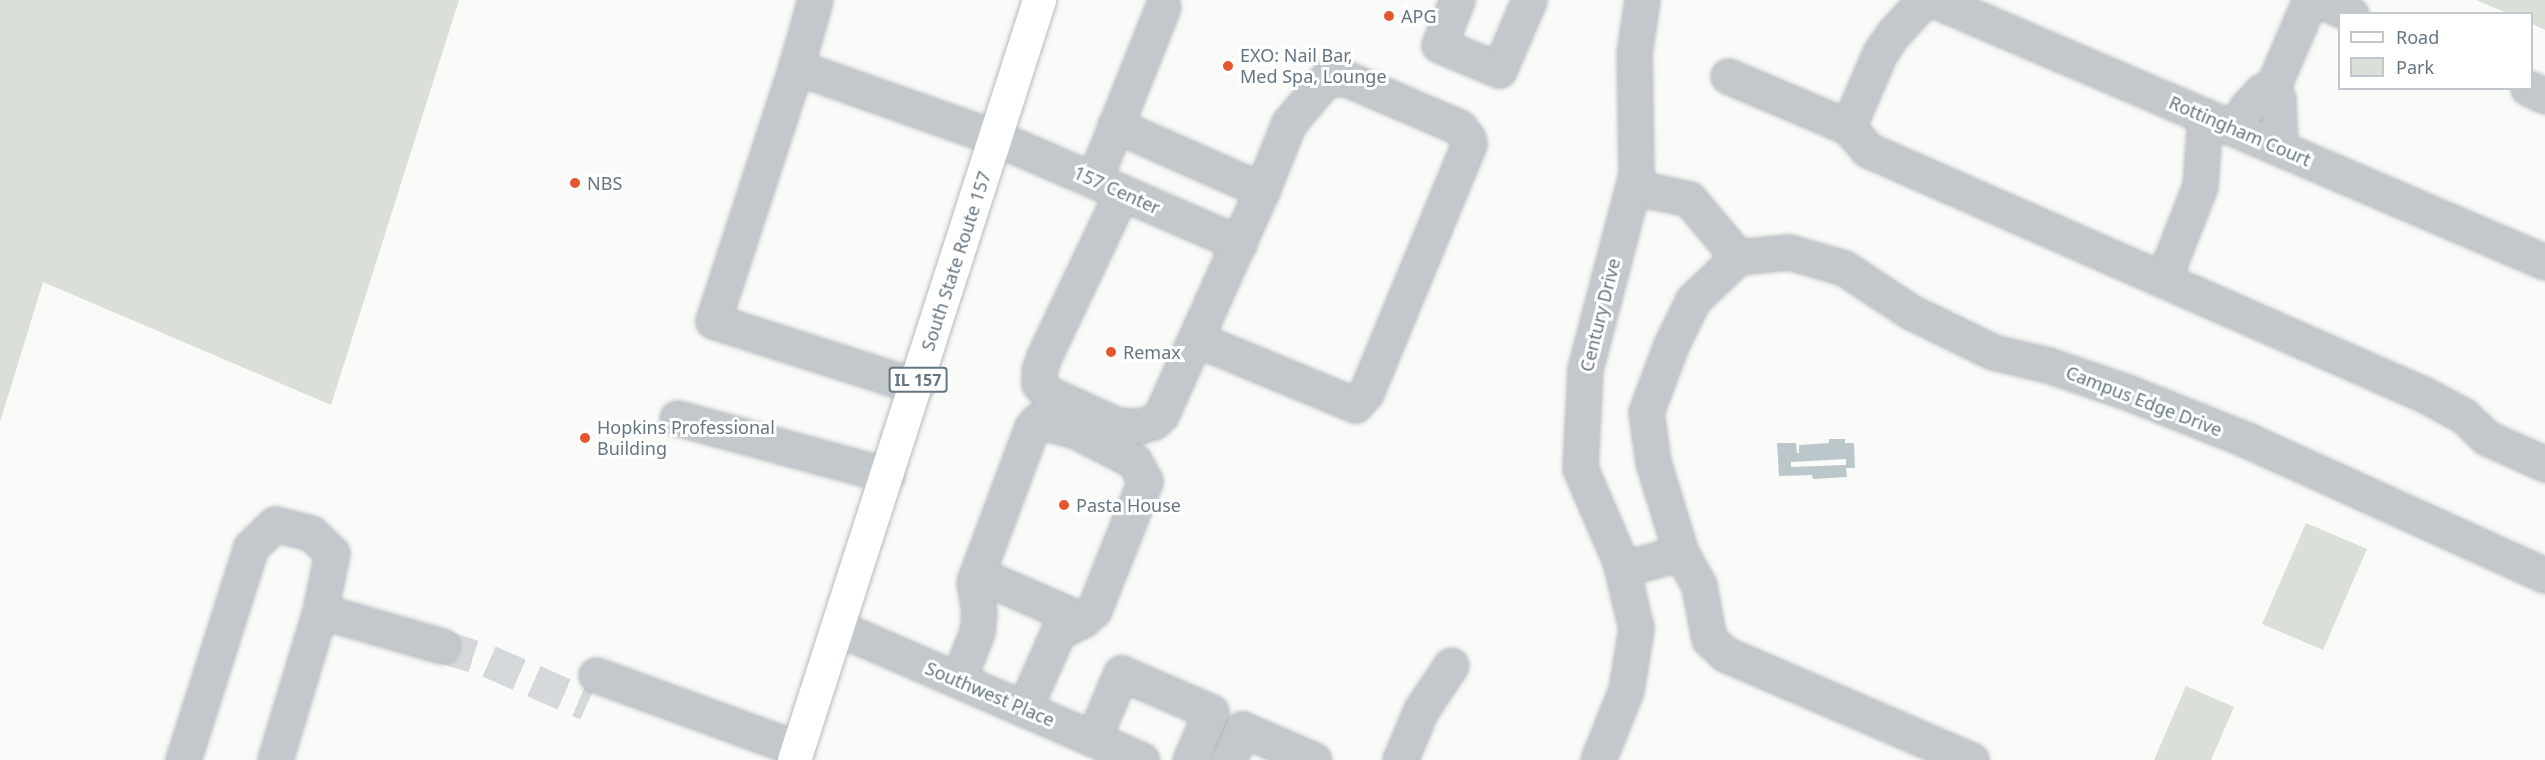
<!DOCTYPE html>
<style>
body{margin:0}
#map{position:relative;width:2545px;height:760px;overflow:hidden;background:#fafaf8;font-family:"Noto Sans",sans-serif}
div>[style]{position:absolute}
.green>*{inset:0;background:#dadfd7}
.water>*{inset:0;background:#bbc7cb}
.minor-tunnel>*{height:33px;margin-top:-16.5px;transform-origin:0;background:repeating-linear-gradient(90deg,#d5d9db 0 33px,transparent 0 49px)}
.roads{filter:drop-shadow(0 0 2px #b5babe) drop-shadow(0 0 2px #b5babe)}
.minor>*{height:33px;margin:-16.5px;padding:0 16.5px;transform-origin:16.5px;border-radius:16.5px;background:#c3c8cc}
.major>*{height:33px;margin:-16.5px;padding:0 16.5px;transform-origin:16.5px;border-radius:16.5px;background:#fff}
.dots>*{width:16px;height:16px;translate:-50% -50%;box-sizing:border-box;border:3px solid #fff;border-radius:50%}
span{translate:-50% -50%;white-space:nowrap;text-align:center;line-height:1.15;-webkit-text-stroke:6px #fff;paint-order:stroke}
.shield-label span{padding:2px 4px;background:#fff;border:2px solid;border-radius:4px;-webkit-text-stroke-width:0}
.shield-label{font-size:16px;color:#657683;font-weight:700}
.poi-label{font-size:18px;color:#657683}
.left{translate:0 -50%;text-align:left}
.street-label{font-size:18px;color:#657683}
.legend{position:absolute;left:2338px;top:12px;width:195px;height:78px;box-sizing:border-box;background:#fff;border:2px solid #c1c8cd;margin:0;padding:8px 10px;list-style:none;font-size:18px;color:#657683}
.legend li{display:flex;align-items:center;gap:12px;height:30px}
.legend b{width:30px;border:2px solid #c1c8cd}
</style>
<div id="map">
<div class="green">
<div style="clip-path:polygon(0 0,459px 0,331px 405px,43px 282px,0 422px)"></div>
<div style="clip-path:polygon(2476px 0,2545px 0,2545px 30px,2532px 24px,2532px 14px,2507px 13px)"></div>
<div style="clip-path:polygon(2306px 523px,2367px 549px,2323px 650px,2262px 624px)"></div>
<div style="clip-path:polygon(2186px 686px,2234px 707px,2211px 760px,2154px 760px)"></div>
</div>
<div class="water">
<div style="clip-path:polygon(evenodd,1829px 439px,1845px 439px,1845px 443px,1854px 443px,1855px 468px,1846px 468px,1847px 477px,1813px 479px,1812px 475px,1779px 476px,1777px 443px,1796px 443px,1797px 453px,1799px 453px,1799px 445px,1829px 443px,1829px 439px,1846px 459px,1846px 465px,1791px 467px,1791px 462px,1846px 459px)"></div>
</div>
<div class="minor-tunnel">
<div style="left:442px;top:646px;width:49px;rotate:17.7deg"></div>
<div style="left:489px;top:661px;width:107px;rotate:23.7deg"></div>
</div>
<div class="roads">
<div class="minor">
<div style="left:815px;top:0;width:70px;rotate:105.8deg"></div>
<div style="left:796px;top:67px;width:212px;rotate:19.5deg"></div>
<div style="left:996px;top:138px;width:265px;rotate:23.4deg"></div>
<div style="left:1457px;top:0;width:48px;rotate:111.8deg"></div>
<div style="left:1439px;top:45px;width:65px;rotate:22.6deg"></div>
<div style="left:1499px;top:70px;width:76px;rotate:-66.8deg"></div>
<div style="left:1934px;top:0;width:665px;rotate:23.21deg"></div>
<div style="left:2319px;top:0;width:35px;rotate:24deg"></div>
<div style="left:796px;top:67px;width:267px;rotate:108.1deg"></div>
<div style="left:713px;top:321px;width:213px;rotate:17.8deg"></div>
<div style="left:1728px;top:76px;width:130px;rotate:23deg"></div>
<div style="left:1848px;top:127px;width:30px;rotate:49deg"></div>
<div style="left:1868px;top:150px;width:609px;rotate:23.74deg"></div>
<div style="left:2425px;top:395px;width:44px;rotate:28.3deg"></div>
<div style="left:2464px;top:416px;width:32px;rotate:44deg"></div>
<div style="left:2487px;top:438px;width:64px;rotate:24.1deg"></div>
<div style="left:2273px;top:86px;width:15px;rotate:70deg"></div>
<div style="left:2278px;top:100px;width:48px;rotate:87.6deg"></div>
<div style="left:2528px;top:88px;width:19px;rotate:25deg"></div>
<div style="left:1115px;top:125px;width:161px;rotate:23.9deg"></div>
<div style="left:1262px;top:190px;width:72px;rotate:-68.1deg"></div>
<div style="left:1289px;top:123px;width:57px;rotate:-49.9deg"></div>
<div style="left:1326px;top:79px;width:21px"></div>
<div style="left:1347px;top:79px;width:122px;rotate:23.2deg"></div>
<div style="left:1459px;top:127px;width:15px;rotate:53deg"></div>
<div style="left:1468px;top:139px;width:5px;rotate:79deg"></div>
<div style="left:1469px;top:144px;width:269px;rotate:112.5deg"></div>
<div style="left:1366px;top:393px;width:16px;rotate:133deg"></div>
<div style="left:1355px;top:405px;width:172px;rotate:-157.5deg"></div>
<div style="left:1848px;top:127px;width:81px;rotate:-66.6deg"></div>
<div style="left:1880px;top:53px;width:23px;rotate:-56deg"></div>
<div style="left:1893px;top:34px;width:46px;rotate:-47.6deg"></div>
<div style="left:2233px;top:128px;width:25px;rotate:-56deg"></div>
<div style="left:2247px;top:107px;width:22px;rotate:-47deg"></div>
<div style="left:2262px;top:91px;width:12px;rotate:-24deg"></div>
<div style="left:2273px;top:86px;width:94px;rotate:-66.7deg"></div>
<div style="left:1094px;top:180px;width:186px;rotate:-68.3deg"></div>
<div style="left:1633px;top:187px;width:57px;rotate:12.1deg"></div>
<div style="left:1689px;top:199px;width:76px;rotate:49.8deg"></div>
<div style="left:1738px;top:257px;width:51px;rotate:-5.6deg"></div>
<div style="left:1789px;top:252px;width:57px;rotate:16.2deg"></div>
<div style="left:1844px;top:268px;width:80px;rotate:33.3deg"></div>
<div style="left:1911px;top:312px;width:91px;rotate:26deg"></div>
<div style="left:1993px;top:352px;width:57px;rotate:13.3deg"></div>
<div style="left:2048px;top:365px;width:89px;rotate:19deg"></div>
<div style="left:2132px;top:394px;width:124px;rotate:21.8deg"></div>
<div style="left:2247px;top:440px;width:327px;rotate:24.4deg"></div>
<div style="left:1122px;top:192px;width:182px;rotate:115.4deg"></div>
<div style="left:1044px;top:356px;width:16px;rotate:108deg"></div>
<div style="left:1039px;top:371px;width:12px;rotate:90deg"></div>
<div style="left:1039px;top:383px;width:13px;rotate:51deg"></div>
<div style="left:1047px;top:393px;width:77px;rotate:24.6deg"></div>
<div style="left:1117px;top:425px;width:22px;rotate:3deg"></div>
<div style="left:1139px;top:426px;width:15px;rotate:-16deg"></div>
<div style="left:1153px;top:422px;width:11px;rotate:-41deg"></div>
<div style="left:1161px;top:415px;width:247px;rotate:-65.8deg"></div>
<div style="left:2163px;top:280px;width:101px;rotate:-68.5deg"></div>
<div style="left:2200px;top:186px;width:70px;rotate:-85.9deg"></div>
<div style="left:677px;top:418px;width:218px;rotate:15.2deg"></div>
<div style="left:1681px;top:553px;width:95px;rotate:-107.1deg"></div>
<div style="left:1653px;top:462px;width:50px;rotate:-98deg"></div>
<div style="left:1646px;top:412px;width:72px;rotate:-69.5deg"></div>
<div style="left:1671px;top:345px;width:50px;rotate:-63.9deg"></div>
<div style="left:1693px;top:300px;width:62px;rotate:-43.7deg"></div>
<div style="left:1622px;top:569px;width:61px;rotate:-15.2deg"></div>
<div style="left:1681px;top:553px;width:38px;rotate:61deg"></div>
<div style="left:1699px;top:586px;width:54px;rotate:79.3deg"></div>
<div style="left:1709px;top:639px;width:22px;rotate:43deg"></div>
<div style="left:1725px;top:654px;width:268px;rotate:23.3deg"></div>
<div style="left:977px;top:574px;width:115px;rotate:23.7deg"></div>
<div style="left:320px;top:611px;width:127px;rotate:16deg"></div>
<div style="left:838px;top:628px;width:331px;rotate:23.5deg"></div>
<div style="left:596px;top:675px;width:215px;rotate:20.1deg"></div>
<div style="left:958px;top:680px;width:52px;rotate:-68.4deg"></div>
<div style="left:977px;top:632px;width:19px;rotate:-84deg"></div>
<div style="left:979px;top:613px;width:31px;rotate:-99deg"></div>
<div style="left:974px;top:582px;width:165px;rotate:-69.5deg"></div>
<div style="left:1032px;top:427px;width:8px;rotate:-50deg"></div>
<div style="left:1037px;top:421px;width:38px;rotate:14deg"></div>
<div style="left:1074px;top:430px;width:68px;rotate:27.3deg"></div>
<div style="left:1134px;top:461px;width:23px;rotate:61deg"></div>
<div style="left:1145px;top:481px;width:139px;rotate:111.6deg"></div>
<div style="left:1094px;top:610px;width:16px;rotate:140deg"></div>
<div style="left:1082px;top:620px;width:27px;rotate:153deg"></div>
<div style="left:1058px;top:632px;width:84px;rotate:113.8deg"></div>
<div style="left:1093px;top:739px;width:72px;rotate:-67deg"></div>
<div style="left:1121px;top:673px;width:98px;rotate:23.4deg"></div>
<div style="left:1211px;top:712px;width:52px;rotate:113.6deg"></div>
<div style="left:183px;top:760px;width:224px;rotate:-72.3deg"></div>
<div style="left:251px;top:547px;width:33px;rotate:-44deg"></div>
<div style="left:275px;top:524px;width:37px;rotate:14deg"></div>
<div style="left:311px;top:533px;width:29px;rotate:44deg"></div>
<div style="left:332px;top:553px;width:59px;rotate:101.7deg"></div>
<div style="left:320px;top:611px;width:156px;rotate:106.8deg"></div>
<div style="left:1229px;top:760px;width:34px;rotate:-67deg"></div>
<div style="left:1242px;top:729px;width:78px;rotate:23.3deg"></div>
<div style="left:1400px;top:760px;width:54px;rotate:-67.2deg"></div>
<div style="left:1421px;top:710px;width:54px;rotate:-56.3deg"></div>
<div style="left:1598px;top:760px;width:75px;rotate:-68.2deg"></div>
<div style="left:1626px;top:690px;width:63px;rotate:-80.8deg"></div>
<div style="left:1636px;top:628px;width:69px;rotate:-103.4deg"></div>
<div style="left:1620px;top:561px;width:101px;rotate:-113.3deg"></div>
<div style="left:1580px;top:468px;width:99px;rotate:-87.1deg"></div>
<div style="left:1585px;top:369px;width:202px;rotate:-75.3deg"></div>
<div style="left:1636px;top:174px;width:121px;rotate:-90.9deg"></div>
<div style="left:1634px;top:53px;width:54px;rotate:-81.4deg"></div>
</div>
<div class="major">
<div style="left:794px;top:760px;width:799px;rotate:-72.13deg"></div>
</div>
</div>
<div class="dots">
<div style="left:1389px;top:16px;background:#e4572e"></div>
<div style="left:1228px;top:66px;background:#e4572e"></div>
<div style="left:575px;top:183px;background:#e4572e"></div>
<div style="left:1111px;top:352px;background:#e4572e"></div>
<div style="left:585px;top:438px;background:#e4572e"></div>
<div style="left:1064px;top:505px;background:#e4572e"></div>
</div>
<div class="shield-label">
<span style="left:918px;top:380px">IL 157</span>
</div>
<div class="poi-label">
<span class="left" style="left:1401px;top:16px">APG</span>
<span class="left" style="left:1240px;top:66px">EXO: Nail Bar,<br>Med Spa, Lounge</span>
<span class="left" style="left:587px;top:183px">NBS</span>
<span class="left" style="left:1123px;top:352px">Remax</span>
<span class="left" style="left:597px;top:438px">Hopkins Professional<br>Building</span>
<span class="left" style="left:1076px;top:505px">Pasta House</span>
</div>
<div class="street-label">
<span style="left:2240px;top:131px;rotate:23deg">Rottingham Court</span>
<span style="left:1117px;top:190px;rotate:24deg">157 Center</span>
<span style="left:956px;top:261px;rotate:-72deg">South State Route 157</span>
<span style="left:1600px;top:315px;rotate:-76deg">Century Drive</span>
<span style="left:2144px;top:401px;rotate:21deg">Campus Edge Drive</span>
<span style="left:990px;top:694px;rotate:23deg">Southwest Place</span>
</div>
<ul class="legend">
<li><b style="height:8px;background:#fff"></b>Road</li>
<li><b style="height:16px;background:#dadfd7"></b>Park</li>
</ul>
</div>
